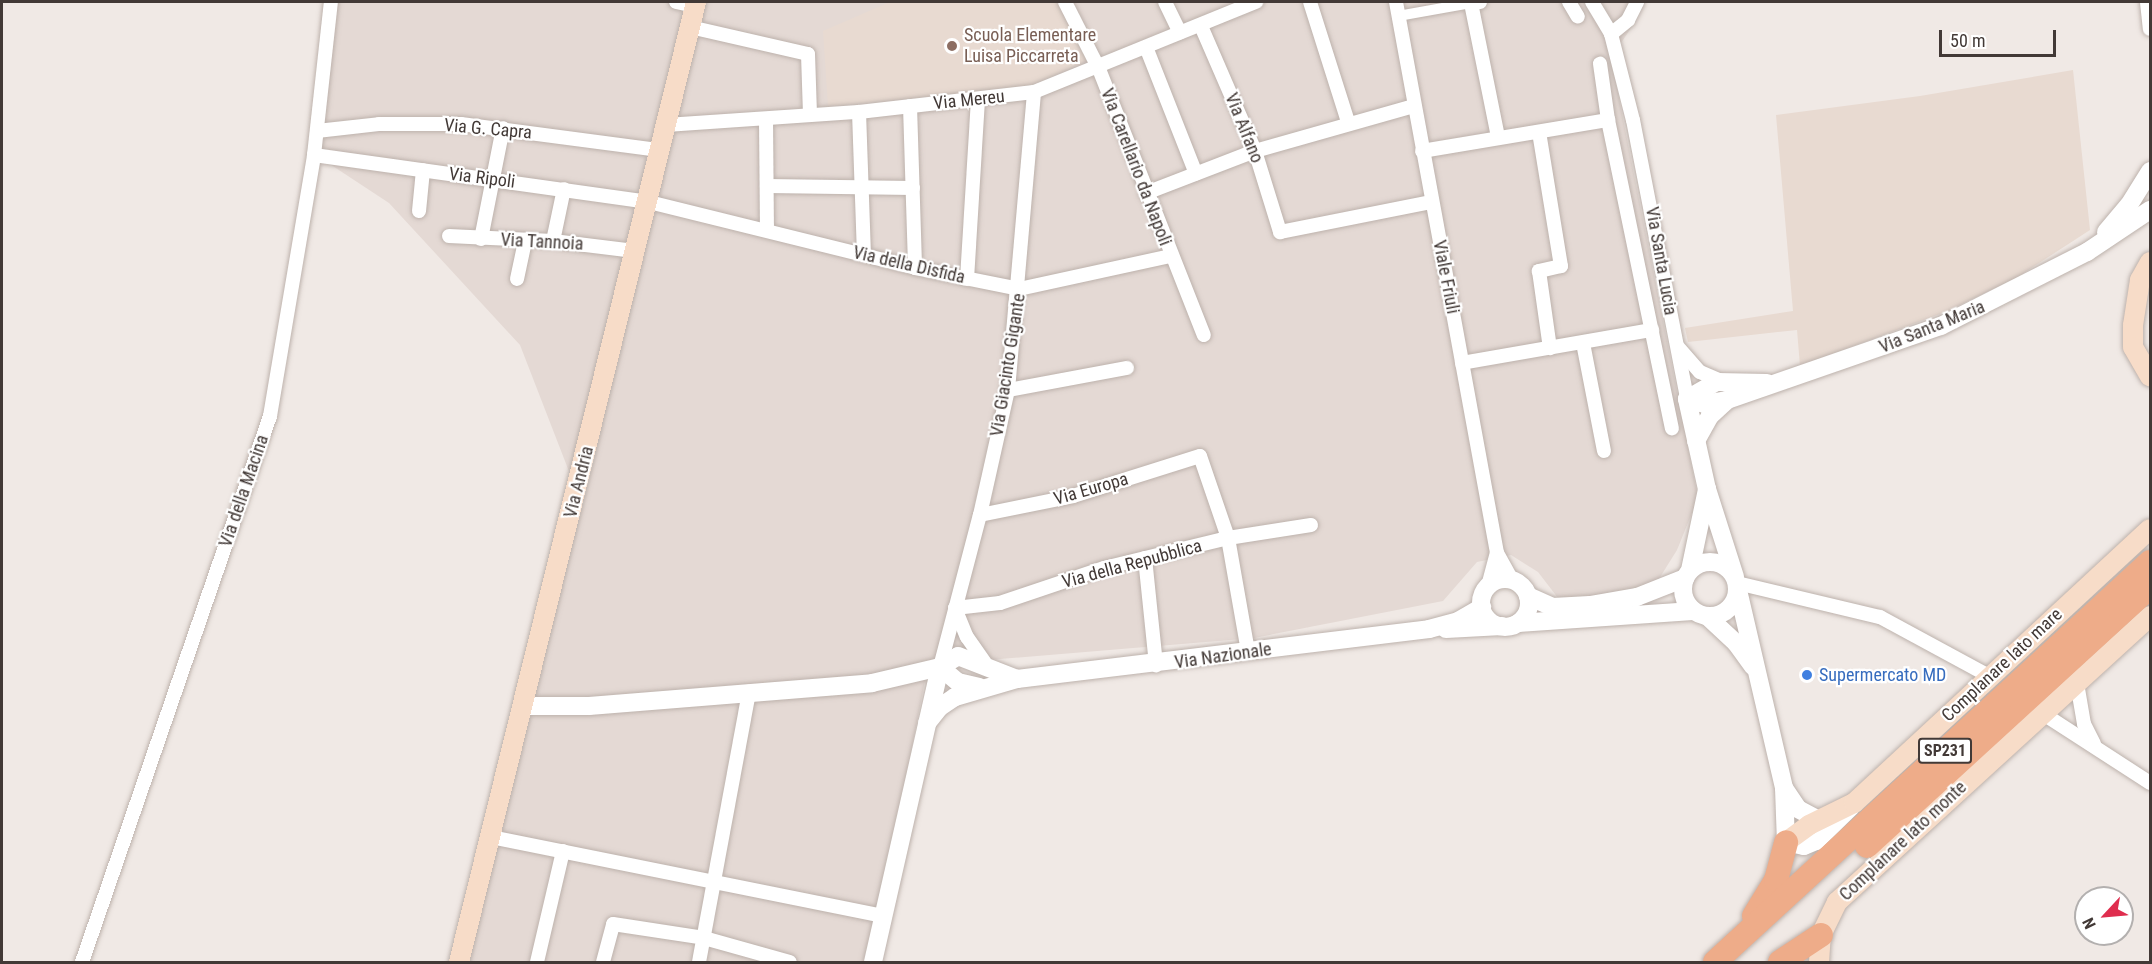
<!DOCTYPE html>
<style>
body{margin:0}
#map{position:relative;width:2152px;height:964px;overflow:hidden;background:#f0e9e5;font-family:"Roboto Condensed",sans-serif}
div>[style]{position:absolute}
.residential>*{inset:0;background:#e4d9d4}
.education>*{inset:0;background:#e8dad1}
.roads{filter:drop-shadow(0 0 2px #bdb2ac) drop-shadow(0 0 2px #bdb2ac)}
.pedestrian>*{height:10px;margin:-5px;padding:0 5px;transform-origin:5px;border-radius:5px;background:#fff}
.minor>*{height:14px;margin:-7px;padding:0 7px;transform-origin:7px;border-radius:7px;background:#fff}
.tertiary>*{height:18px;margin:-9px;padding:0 9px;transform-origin:9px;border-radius:9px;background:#fff}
.tertiary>.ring{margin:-9px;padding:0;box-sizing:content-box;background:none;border:18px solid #fff;border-radius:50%}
.secondary>*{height:20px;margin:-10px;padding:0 10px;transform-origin:10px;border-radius:10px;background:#f7dcc8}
.trunk>*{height:24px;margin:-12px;padding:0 12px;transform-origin:12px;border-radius:12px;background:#eeac89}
.dots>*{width:16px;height:16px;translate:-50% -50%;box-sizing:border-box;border:3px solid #fff;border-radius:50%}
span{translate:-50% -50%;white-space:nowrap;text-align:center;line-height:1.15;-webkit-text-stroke:4.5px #fff;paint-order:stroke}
.shield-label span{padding:2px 4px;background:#fff;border:2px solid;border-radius:4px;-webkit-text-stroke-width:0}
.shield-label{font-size:16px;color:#423936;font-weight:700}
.education-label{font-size:18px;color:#785e54}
.left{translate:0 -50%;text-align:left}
.street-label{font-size:18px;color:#423936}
.shop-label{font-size:18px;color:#366cbe}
.frame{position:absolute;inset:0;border:3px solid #423936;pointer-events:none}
.north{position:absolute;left:2074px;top:886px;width:60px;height:60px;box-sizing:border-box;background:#fff;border:2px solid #b3b0af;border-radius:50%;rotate:244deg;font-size:16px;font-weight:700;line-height:24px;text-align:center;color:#423936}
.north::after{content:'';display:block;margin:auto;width:21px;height:27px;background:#df2d4e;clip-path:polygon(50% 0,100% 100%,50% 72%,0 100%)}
.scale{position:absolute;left:1939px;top:30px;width:117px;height:27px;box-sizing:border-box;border:3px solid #423936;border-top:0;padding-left:8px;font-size:18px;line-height:21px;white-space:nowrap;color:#423936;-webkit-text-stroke:4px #fff;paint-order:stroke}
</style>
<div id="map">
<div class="residential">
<div style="clip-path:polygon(325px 2px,1642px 2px,1633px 25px,1611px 58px,1698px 498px,1677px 550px,1657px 582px,1617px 595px,1558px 598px,1538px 572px,1511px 555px,1477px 562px,1443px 601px,1254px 638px,928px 665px,870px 962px,451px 962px,570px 474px,520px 345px,389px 203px,313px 153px)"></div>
</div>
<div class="education">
<div style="clip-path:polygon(890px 2px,1060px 2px,1086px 61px,1025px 88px,828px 106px,823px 31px)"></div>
<div style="clip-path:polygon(2073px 70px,2090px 230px,2016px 278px,1945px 312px,1800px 366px,1797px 330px,1688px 342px,1685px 328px,1793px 311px,1776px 115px,1920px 96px)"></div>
</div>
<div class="roads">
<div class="pedestrian">
<div style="left:1398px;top:16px;width:74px;rotate:-10.1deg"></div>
</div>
<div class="minor">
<div style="left:676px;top:2px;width:19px;rotate:12deg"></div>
<div style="left:1065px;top:2px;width:75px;rotate:63.1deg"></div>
<div style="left:1099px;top:69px;width:286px;rotate:68.5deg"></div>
<div style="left:1165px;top:2px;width:34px;rotate:64deg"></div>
<div style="left:1310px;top:2px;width:126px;rotate:72.4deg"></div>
<div style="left:1396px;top:2px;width:560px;rotate:79.61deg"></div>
<div style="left:1497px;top:553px;width:31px;rotate:61deg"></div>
<div style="left:1480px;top:2px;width:9px;rotate:174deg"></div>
<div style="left:1471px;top:3px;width:137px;rotate:78.6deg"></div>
<div style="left:1569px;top:2px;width:17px;rotate:59deg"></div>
<div style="left:1592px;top:2px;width:37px;rotate:59deg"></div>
<div style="left:1611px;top:34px;width:89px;rotate:75.7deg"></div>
<div style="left:1633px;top:120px;width:284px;rotate:79deg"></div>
<div style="left:2147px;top:2px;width:27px;rotate:84deg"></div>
<div style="left:1201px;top:26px;width:136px;rotate:66.6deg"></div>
<div style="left:1255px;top:151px;width:85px;rotate:72.8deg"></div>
<div style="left:1280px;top:232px;width:154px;rotate:-11.2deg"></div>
<div style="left:690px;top:27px;width:121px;rotate:12.9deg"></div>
<div style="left:808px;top:54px;width:61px;rotate:88.1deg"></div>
<div style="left:1611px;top:34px;width:22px;rotate:-39deg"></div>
<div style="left:1628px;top:20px;width:20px;rotate:-63deg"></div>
<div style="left:1146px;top:47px;width:136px;rotate:68.5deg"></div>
<div style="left:910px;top:106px;width:162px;rotate:88.2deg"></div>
<div style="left:859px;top:112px;width:143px;rotate:88deg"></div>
<div style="left:766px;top:119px;width:110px;rotate:89.5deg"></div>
<div style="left:1608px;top:120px;width:315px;rotate:78.3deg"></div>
<div style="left:666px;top:125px;width:193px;rotate:-3.9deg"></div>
<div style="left:859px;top:112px;width:176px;rotate:-6.5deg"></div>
<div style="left:1034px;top:92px;width:240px;rotate:-22.1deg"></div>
<div style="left:317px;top:131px;width:62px;rotate:-6.4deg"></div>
<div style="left:379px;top:124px;width:82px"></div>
<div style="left:461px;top:124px;width:200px;rotate:7.5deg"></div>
<div style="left:1539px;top:132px;width:136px;rotate:80.7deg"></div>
<div style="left:1561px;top:266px;width:23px;rotate:167deg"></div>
<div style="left:1539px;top:271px;width:78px;rotate:81.9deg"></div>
<div style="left:1422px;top:151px;width:189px;rotate:-9.5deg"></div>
<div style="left:1608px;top:120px;width:57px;rotate:-98.1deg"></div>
<div style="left:314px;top:155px;width:338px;rotate:8deg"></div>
<div style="left:649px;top:202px;width:274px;rotate:13.9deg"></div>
<div style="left:915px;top:268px;width:106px;rotate:11.4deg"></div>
<div style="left:1019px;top:289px;width:155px;rotate:-12.3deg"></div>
<div style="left:767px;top:186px;width:146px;rotate:0.8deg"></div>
<div style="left:1146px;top:193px;width:117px;rotate:-21.1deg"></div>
<div style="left:1255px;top:151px;width:165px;rotate:-15.8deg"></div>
<div style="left:419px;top:211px;width:41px;rotate:-84.4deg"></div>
<div style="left:449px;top:236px;width:104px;rotate:2.8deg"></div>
<div style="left:553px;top:241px;width:82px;rotate:7deg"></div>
<div style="left:481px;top:239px;width:113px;rotate:-78.8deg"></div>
<div style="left:553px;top:241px;width:53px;rotate:-78.1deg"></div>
<div style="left:517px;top:279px;width:40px;rotate:-78deg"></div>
<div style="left:967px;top:279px;width:180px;rotate:-86.5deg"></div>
<div style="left:1583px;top:343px;width:110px;rotate:79deg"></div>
<div style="left:1678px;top:347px;width:33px;rotate:49deg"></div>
<div style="left:1700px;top:372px;width:26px;rotate:23deg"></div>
<div style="left:1462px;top:363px;width:193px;rotate:-9.9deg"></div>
<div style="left:1008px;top:390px;width:121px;rotate:-10.5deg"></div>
<div style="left:980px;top:515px;width:95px;rotate:-11.5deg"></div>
<div style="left:1073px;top:496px;width:133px;rotate:-17.5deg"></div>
<div style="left:1200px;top:456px;width:87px;rotate:71.1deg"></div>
<div style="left:1228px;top:538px;width:116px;rotate:80deg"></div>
<div style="left:1145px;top:558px;width:108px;rotate:84.1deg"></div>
<div style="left:1737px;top:583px;width:147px;rotate:13.4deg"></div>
<div style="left:1880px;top:617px;width:124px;rotate:28.4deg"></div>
<div style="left:1488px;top:586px;width:34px;rotate:-75deg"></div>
<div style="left:955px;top:608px;width:45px;rotate:-6.3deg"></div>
<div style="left:1000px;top:603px;width:110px;rotate:-18.6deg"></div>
<div style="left:1104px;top:568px;width:128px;rotate:-13.6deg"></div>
<div style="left:1228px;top:538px;width:84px;rotate:-8.9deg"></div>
<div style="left:955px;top:608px;width:31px;rotate:68deg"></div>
<div style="left:967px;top:637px;width:35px;rotate:55deg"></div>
<div style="left:940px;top:667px;width:157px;rotate:-75.3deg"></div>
<div style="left:980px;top:515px;width:128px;rotate:-77.4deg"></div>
<div style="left:1008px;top:390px;width:299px;rotate:-85deg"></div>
<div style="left:2077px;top:683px;width:42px;rotate:80.3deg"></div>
<div style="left:2084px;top:724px;width:22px;rotate:63deg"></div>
<div style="left:2042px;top:713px;width:129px;rotate:32.9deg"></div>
<div style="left:491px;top:837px;width:400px;rotate:11.4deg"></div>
<div style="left:82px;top:962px;width:577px;rotate:-71deg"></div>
<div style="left:270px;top:416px;width:265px;rotate:-80.4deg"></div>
<div style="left:314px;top:155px;width:154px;rotate:-83.7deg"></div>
<div style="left:537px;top:962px;width:114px;rotate:-76.8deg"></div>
<div style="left:603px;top:962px;width:39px;rotate:-75deg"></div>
<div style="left:613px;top:924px;width:92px;rotate:8.7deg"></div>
<div style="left:704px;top:938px;width:89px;rotate:15.6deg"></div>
<div style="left:699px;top:962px;width:275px;rotate:-79.5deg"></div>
</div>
<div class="tertiary">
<div style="left:2106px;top:232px;width:35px;rotate:-50deg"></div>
<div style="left:2129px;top:205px;width:40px;rotate:-58deg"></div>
<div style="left:1687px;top:399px;width:18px;rotate:16deg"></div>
<div style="left:1704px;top:404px;width:23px;rotate:-10deg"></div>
<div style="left:1727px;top:400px;width:226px;rotate:-19.1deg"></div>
<div style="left:1941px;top:326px;width:164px;rotate:-26.9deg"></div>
<div style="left:2087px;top:252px;width:76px;rotate:-33.7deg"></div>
<div style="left:1687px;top:399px;width:92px;rotate:77.5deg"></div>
<div style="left:1707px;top:489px;width:92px;rotate:72.3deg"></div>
<div style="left:1687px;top:399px;width:34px;rotate:-30deg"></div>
<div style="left:1717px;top:382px;width:50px;rotate:1.1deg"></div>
<div style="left:1696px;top:441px;width:29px;rotate:-61deg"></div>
<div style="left:1710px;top:416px;width:23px;rotate:-43deg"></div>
<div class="ring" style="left:1683px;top:562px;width:36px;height:36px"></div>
<div style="left:1690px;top:570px;width:83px;rotate:-78.1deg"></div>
<div class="ring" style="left:1481px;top:579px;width:30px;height:30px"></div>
<div style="left:1738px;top:590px;width:203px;rotate:76.9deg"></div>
<div style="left:1784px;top:788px;width:54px;rotate:87.9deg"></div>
<div style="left:1786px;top:842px;width:18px;rotate:13deg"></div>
<div style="left:1804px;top:846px;width:13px;rotate:-23deg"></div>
<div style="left:1816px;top:841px;width:49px;rotate:-44.2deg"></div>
<div style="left:1528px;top:596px;width:27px;rotate:24deg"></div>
<div style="left:1553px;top:607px;width:37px;rotate:-3deg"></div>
<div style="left:1590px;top:605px;width:48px;rotate:-9.7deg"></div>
<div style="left:1637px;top:597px;width:52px;rotate:-21.6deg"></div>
<div style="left:1707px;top:616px;width:40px;rotate:43deg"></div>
<div style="left:1736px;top:643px;width:29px;rotate:54deg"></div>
<div style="left:1518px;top:623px;width:175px;rotate:-3.9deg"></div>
<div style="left:1446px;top:629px;width:56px;rotate:-3.1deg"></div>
<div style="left:940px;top:667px;width:23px;rotate:40deg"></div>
<div style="left:958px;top:682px;width:22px;rotate:13deg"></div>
<div style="left:525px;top:706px;width:64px"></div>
<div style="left:589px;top:706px;width:284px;rotate:-4.6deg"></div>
<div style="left:872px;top:683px;width:70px;rotate:-13.2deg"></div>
<div style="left:940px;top:667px;width:21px;rotate:-31deg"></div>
<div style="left:958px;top:656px;width:63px;rotate:21.3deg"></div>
<div style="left:927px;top:723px;width:21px;rotate:-51deg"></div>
<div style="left:940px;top:707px;width:18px;rotate:-34deg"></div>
<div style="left:955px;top:697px;width:65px;rotate:-16.2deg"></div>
<div style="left:1017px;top:679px;width:415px;rotate:-6.9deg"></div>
<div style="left:1429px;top:629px;width:30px;rotate:-15deg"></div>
<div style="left:1458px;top:621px;width:28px;rotate:-30deg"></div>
<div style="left:1784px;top:788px;width:25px;rotate:56deg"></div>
<div style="left:1798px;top:809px;width:24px;rotate:28deg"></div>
<div style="left:873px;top:962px;width:303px;rotate:-77.2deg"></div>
</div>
<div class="secondary">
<div style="left:2150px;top:262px;width:21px;rotate:119deg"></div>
<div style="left:2140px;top:280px;width:46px;rotate:98.8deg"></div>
<div style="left:2133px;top:325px;width:22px;rotate:90deg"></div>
<div style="left:2133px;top:347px;width:34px;rotate:60deg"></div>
<div style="left:1786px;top:842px;width:29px;rotate:-36deg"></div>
<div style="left:1809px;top:825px;width:50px;rotate:-26.1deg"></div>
<div style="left:1854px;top:803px;width:403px;rotate:-42.8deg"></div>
<div style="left:459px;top:962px;width:989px;rotate:-76.13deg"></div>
<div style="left:1819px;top:962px;width:27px;rotate:-86deg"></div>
<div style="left:1821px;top:935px;width:37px;rotate:-64deg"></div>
<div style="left:1837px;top:902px;width:424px;rotate:-42.4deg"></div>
</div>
<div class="trunk">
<div style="left:1867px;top:846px;width:384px;rotate:-42.5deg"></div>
<div style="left:1754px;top:916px;width:42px;rotate:-58.6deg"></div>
<div style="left:1776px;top:880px;width:39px;rotate:-75deg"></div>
<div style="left:1715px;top:962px;width:591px;rotate:-42.6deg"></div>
<div style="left:1780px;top:962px;width:49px;rotate:-33.4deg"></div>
</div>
</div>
<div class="dots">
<div style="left:952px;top:46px;background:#8d6e63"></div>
<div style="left:1807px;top:675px;background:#3f7fe0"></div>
</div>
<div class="shield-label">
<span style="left:1945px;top:751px">SP231</span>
</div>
<div class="education-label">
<span class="left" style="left:964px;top:46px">Scuola Elementare<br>Luisa Piccarreta</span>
</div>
<div class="street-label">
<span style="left:969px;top:100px;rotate:-6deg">Via Mereu</span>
<span style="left:1244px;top:128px;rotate:68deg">Via Alfano</span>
<span style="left:488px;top:129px;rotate:5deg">Via G. Capra</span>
<span style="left:1136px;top:167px;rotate:69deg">Via Carellario da Napoli</span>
<span style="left:482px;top:178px;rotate:7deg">Via Ripoli</span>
<span style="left:542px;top:242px;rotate:3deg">Via Tannoia</span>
<span style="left:1661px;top:261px;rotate:80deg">Via Santa Lucia</span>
<span style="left:909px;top:265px;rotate:13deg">Via della Disfida</span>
<span style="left:1446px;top:277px;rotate:79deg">Viale Friuli</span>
<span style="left:1932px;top:327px;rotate:-22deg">Via Santa Maria</span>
<span style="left:1008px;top:365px;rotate:-81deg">Via Giacinto Gigante</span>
<span style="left:579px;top:482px;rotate:-76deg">Via Andria</span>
<span style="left:1091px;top:489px;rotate:-16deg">Via Europa</span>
<span style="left:244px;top:491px;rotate:-71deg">Via della Macina</span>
<span style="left:1132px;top:564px;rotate:-15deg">Via della Repubblica</span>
<span style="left:1223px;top:656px;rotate:-8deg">Via Nazionale</span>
<span style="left:2002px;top:665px;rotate:-43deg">Complanare lato mare</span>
<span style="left:1903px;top:841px;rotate:-43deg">Complanare lato monte</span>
</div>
<div class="shop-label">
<span class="left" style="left:1819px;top:675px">Supermercato MD</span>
</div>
<div class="frame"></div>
<div class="north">N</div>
<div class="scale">50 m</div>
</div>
